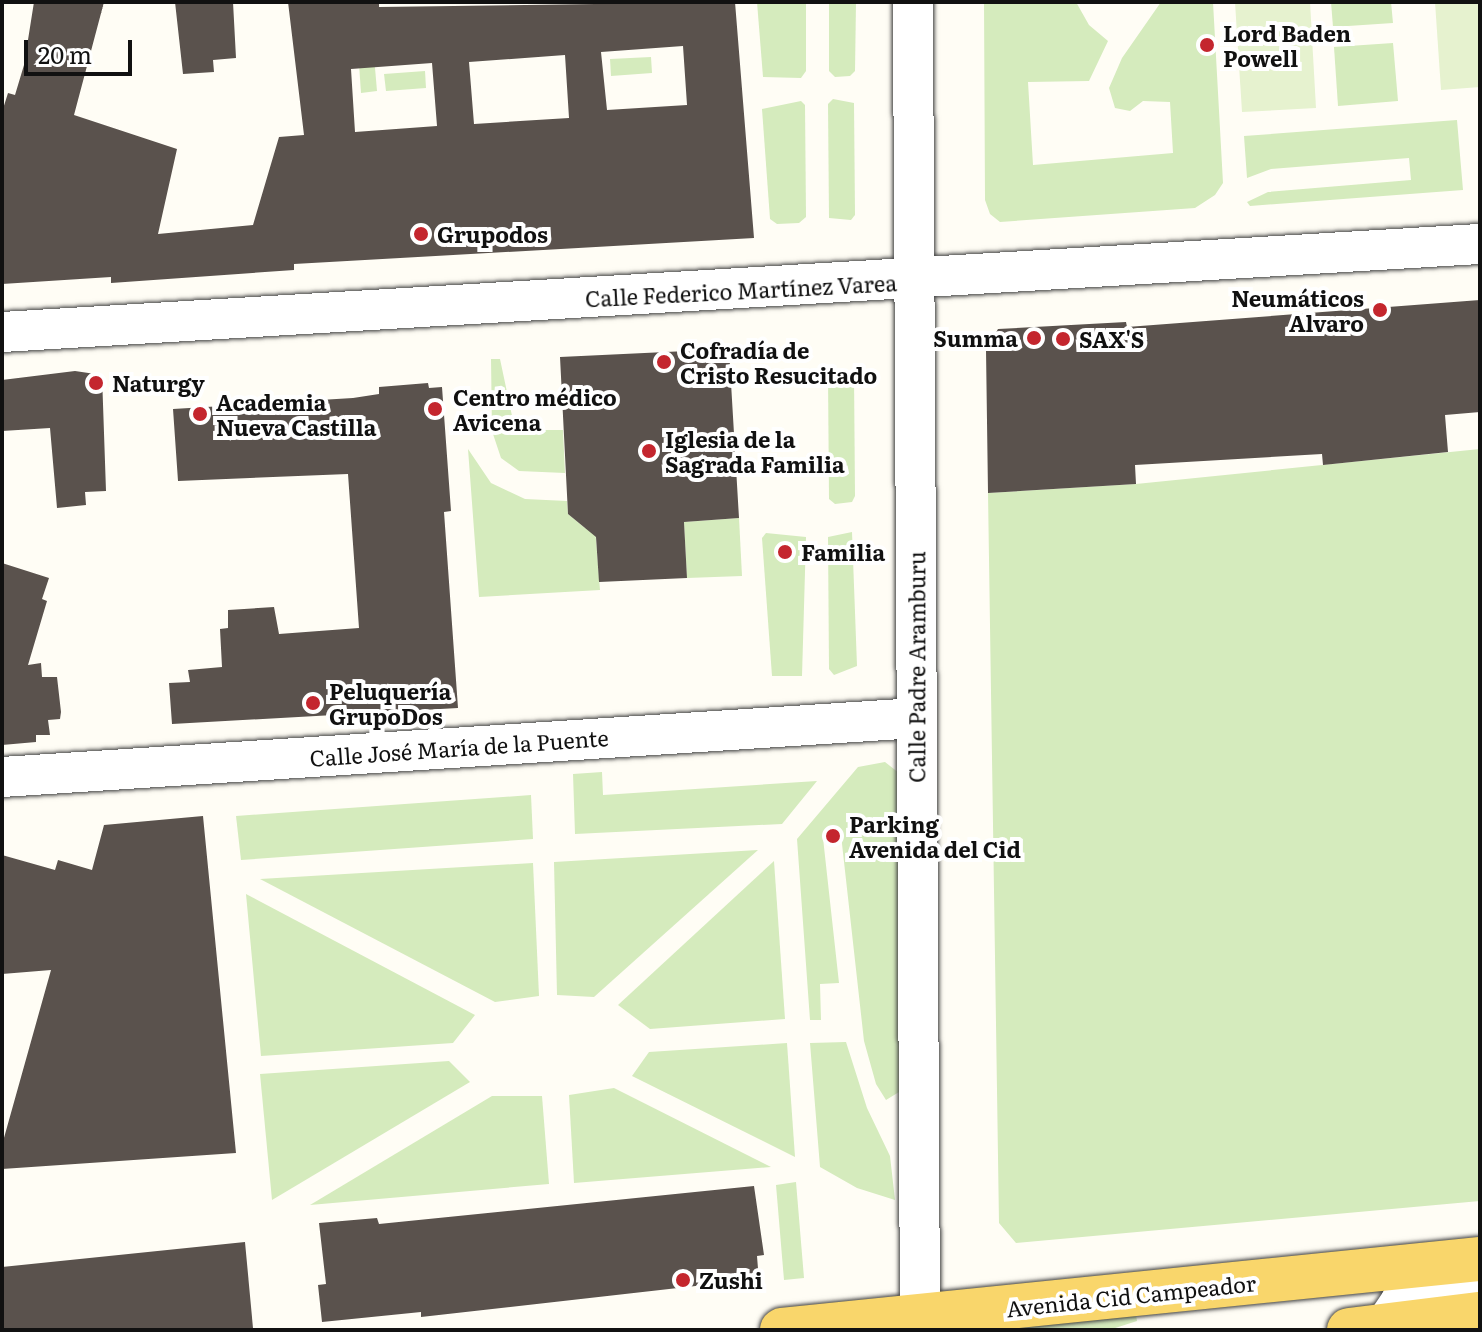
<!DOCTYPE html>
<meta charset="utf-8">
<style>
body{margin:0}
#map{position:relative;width:1482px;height:1332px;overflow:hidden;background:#fffdf5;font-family:Literata,serif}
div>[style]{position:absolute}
.green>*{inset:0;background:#d5ebbd}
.pitch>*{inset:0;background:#e6f2cf}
.building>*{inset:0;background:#5a524d}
.roads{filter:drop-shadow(0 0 2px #444) drop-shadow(0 0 2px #444)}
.minor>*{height:40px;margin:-20px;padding:0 20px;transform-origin:20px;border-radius:20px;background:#fff}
.major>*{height:44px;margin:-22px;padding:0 22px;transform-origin:22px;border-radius:22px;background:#f9d66b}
.dots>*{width:22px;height:22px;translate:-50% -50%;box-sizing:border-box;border:4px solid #fff;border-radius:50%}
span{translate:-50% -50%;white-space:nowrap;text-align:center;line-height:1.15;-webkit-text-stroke:8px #fff;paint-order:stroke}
.poi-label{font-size:22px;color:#111;font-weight:700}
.left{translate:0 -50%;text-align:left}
.right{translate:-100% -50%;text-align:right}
.street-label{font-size:22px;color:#111}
.frame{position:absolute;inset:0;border:4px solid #111;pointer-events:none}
.scale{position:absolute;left:24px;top:40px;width:108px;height:36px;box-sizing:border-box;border:4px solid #111;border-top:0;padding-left:10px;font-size:24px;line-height:28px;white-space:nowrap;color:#111;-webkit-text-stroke:6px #fff;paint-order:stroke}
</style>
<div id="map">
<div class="green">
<div style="clip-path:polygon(757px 2px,806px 2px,806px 71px,801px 78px,763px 77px)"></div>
<div style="clip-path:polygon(829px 2px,856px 2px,855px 71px,850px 76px,835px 77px,829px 71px)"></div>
<div style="clip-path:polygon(984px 2px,1076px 2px,1089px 25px,1108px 41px,1089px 81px,1028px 82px,1033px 165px,1173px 153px,1170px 102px,1143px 101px,1130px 111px,1115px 108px,1109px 88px,1122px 58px,1161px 2px,1213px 2px,1223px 183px,1215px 195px,1195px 208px,1000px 222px,990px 214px,985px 200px)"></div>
<div style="clip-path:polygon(1331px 2px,1391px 2px,1393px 23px,1333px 27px)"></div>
<div style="clip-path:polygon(372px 33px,377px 91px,361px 93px,357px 35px)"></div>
<div style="clip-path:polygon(1393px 43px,1398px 101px,1338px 106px,1334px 47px)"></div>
<div style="clip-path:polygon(651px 57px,652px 73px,611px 76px,610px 59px)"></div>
<div style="clip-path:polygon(425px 71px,426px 88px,386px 91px,384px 74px)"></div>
<div style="clip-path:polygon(833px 99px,854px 103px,855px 215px,851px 220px,829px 218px,828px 104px)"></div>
<div style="clip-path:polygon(801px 101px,805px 105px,806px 217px,799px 223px,777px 224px,770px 219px,762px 109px)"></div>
<div style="clip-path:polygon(1457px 120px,1463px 190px,1250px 206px,1247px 202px,1268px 192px,1411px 180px,1409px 158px,1271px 169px,1247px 178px,1244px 136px)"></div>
<div style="clip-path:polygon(491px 359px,500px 359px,515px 430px,563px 430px,565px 473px,519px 471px,501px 458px,492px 431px)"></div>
<div style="clip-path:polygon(848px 370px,854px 374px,855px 496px,852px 502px,835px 504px,829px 499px,828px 375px,832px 369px)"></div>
<div style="clip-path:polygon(468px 449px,491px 483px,525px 499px,567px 501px,568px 514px,585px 528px,595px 527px,600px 590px,479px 597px)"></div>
<div style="clip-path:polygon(1480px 449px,1480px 1201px,1016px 1243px,999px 1223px,988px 493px,1136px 484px)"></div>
<div style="clip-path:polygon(739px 518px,742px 576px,687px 578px,684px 522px)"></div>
<div style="clip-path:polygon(852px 532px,857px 666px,834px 675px,829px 669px,828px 537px)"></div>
<div style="clip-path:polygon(766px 533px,806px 537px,802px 676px,772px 676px,762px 538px)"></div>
<div style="clip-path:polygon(885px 762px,899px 773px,904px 1089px,886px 1100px,876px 1084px,864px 1041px,841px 835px,823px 838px,839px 983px,820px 984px,821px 1020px,810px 1020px,797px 839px,858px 767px)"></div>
<div style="clip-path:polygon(602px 772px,603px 795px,817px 781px,782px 824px,575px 834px,573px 774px)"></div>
<div style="clip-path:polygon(531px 795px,533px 839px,241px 860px,236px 816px)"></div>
<div style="clip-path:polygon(758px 850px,594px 997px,557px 995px,554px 862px)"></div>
<div style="clip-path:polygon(774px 861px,785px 1019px,650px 1029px,618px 1005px)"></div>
<div style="clip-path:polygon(533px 863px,539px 996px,495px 1002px,260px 879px)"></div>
<div style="clip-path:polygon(246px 894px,475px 1015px,453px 1043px,261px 1056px)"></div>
<div style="clip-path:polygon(846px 1042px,867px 1108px,890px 1156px,895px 1200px,857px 1188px,820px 1167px,810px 1043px)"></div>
<div style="clip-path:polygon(787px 1043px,795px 1157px,632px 1076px,649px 1052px)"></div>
<div style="clip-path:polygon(449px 1061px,470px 1082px,272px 1200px,260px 1074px)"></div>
<div style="clip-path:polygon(614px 1088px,771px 1167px,574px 1183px,569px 1095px)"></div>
<div style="clip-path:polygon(492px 1096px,542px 1096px,549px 1184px,310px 1205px)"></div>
<div style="clip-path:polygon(796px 1182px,804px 1278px,784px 1280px,776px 1185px)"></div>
<div style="clip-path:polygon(1136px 1314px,1137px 1321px,1109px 1330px,981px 1330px)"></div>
</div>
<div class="pitch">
<div style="clip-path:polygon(1235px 2px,1310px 2px,1316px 108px,1242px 112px)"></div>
<div style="clip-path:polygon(1435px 2px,1480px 2px,1480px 87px,1441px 90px)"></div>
</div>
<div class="building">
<div style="clip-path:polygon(evenodd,34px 2px,104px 2px,74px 115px,177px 149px,158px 234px,253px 225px,279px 137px,304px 135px,288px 2px,379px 2px,379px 7px,735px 2px,754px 238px,294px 264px,294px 270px,111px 283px,111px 277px,2px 284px,2px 112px,8px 93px,15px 95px,24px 65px,34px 2px,683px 46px,687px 105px,607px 110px,601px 52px,683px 46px,34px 2px,565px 55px,569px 118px,474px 124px,469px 62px,565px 55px,34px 2px,432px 63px,437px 126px,355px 132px,351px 69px,432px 63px)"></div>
<div style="clip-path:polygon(175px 2px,233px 2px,236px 58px,213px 60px,214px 72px,183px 74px)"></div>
<div style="clip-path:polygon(1480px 300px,1480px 412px,1445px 415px,1448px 452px,1323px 465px,1322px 454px,1135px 465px,1136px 484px,988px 493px,986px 350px,998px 329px,1126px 322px,1127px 327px)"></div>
<div style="clip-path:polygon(729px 349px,739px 518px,684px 522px,687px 578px,599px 582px,596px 537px,568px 514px,560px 357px)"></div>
<div style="clip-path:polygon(75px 371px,102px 375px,106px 491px,85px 492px,86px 505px,57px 508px,50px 428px,2px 431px,2px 380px)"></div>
<div style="clip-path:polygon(428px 383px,429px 388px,442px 387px,451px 511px,444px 512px,458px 708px,172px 724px,169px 683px,190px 682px,188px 670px,222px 667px,220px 629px,228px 628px,228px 610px,274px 607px,279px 634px,359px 628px,348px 474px,178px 481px,173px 409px,353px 398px,379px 394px,379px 387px)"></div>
<div style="clip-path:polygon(2px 563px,49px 578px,42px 599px,47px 601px,28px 665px,41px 663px,42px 677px,57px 677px,61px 712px,60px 719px,48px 720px,50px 735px,36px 735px,36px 742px,2px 745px)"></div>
<div style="clip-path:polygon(203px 816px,236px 1153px,2px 1169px,2px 1145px,51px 970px,2px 974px,2px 855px,55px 870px,58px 860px,92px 870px,104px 825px)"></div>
<div style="clip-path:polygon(754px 1186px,764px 1255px,757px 1256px,759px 1281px,747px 1286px,723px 1289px,722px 1283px,421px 1317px,421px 1312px,322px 1322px,318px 1285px,326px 1284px,319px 1223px,377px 1218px,379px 1224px)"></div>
<div style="clip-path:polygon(245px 1242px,253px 1328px,2px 1330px,2px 1267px)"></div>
</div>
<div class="roads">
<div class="minor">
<div style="left:2px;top:332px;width:1481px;rotate:-3.41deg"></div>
<div style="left:2px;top:777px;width:917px;rotate:-3.69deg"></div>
<div style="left:1385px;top:1325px;width:29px;rotate:-56deg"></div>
<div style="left:1401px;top:1301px;width:80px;rotate:-6.5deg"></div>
<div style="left:911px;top:1330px;width:17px;rotate:-57deg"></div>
<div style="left:920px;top:1316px;width:1314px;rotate:-90.31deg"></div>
</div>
<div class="major">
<div style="left:782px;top:1330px;width:702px;rotate:-5.81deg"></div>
<div style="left:1349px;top:1330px;width:132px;rotate:-7deg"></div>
</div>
</div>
<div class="dots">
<div style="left:1207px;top:45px;background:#c4262e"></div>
<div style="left:421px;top:234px;background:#c4262e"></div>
<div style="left:1380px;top:310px;background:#c4262e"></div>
<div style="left:1034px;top:338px;background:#c4262e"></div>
<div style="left:1063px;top:339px;background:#c4262e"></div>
<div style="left:664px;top:362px;background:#c4262e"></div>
<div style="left:96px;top:383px;background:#c4262e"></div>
<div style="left:435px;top:409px;background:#c4262e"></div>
<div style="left:200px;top:414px;background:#c4262e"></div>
<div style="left:649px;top:451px;background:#c4262e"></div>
<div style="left:785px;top:552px;background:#c4262e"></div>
<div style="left:313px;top:703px;background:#c4262e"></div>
<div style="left:833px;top:836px;background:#c4262e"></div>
<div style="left:683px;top:1280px;background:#c4262e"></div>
</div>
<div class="poi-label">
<span class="left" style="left:1223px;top:45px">Lord Baden<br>Powell</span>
<span class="left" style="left:437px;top:234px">Grupodos</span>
<span class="right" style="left:1364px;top:310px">Neumáticos<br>Alvaro</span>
<span class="right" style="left:1018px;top:338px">Summa</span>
<span class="left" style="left:1079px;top:339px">SAX'S</span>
<span class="left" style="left:680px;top:362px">Cofradía de<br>Cristo Resucitado</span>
<span class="left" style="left:112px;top:383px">Naturgy</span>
<span class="left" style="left:453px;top:409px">Centro médico<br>Avicena</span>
<span class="left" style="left:216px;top:414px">Academia<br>Nueva Castilla</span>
<span class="left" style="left:665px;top:451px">Iglesia de la<br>Sagrada Familia</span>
<span class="left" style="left:801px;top:552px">Familia</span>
<span class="left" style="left:329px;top:703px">Peluquería<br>GrupoDos</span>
<span class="left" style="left:849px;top:836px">Parking<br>Avenida del Cid</span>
<span class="left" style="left:699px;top:1280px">Zushi</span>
</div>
<div class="street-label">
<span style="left:741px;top:290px;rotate:-3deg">Calle Federico Martínez Varea</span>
<span style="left:916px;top:667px;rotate:-90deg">Calle Padre Aramburu</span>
<span style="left:459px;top:747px;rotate:-4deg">Calle José María de la Puente</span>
<span style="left:1131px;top:1295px;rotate:-6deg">Avenida Cid Campeador</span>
</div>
<div class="frame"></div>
<div class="scale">20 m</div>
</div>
